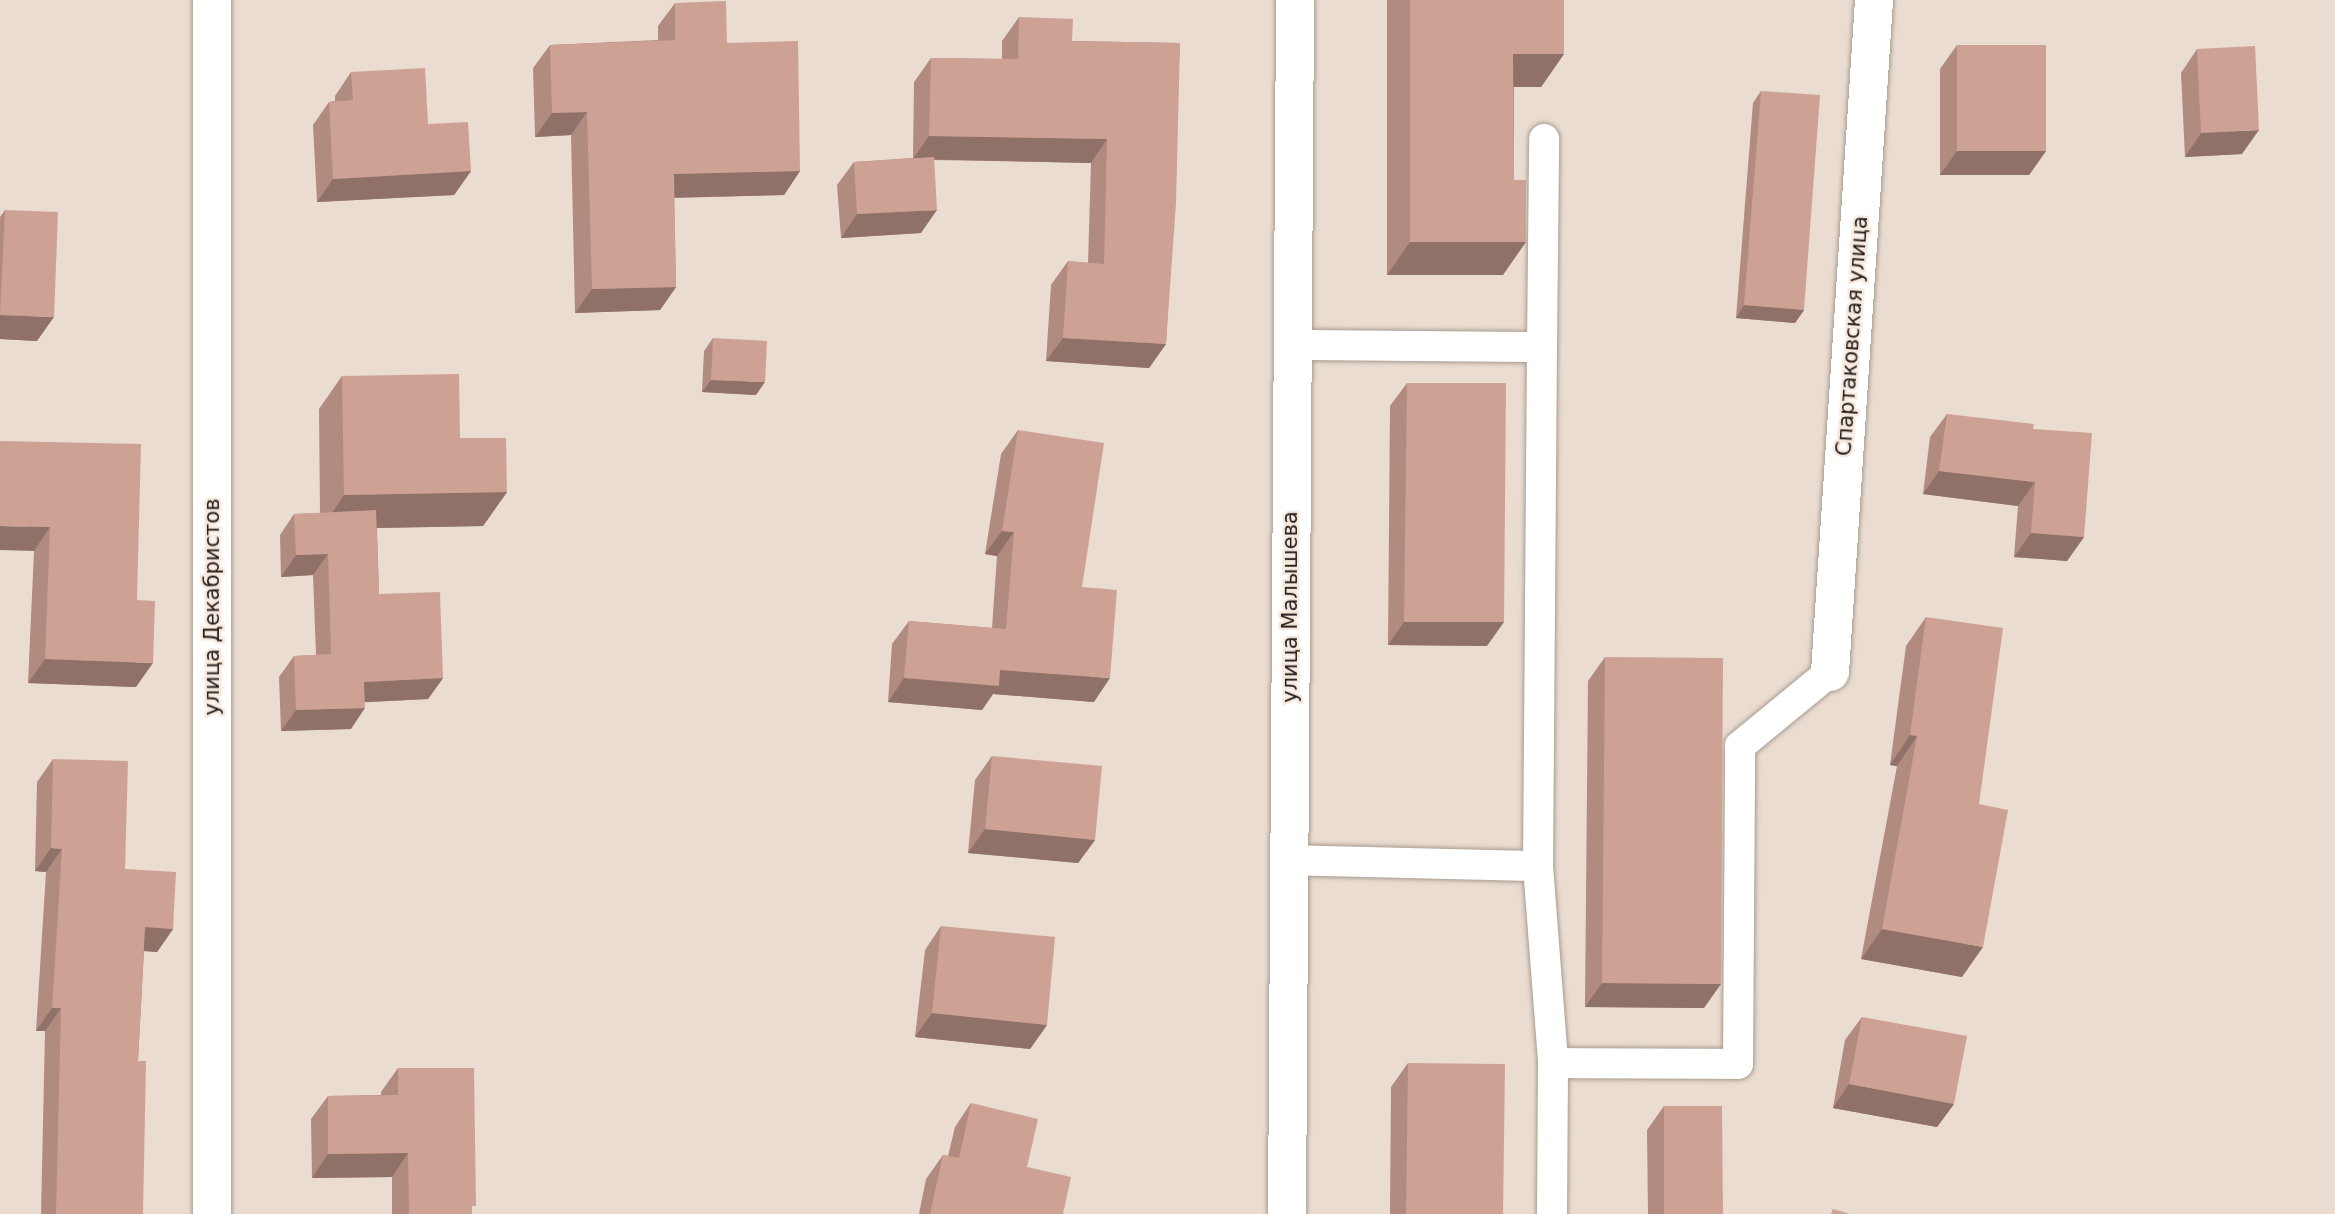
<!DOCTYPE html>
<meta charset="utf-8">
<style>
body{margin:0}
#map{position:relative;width:2335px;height:1214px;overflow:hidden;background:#eadcd0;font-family:"DejaVu Sans",sans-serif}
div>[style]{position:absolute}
.roads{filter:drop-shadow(0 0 2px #a89c90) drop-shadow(0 0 2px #a89c90)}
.service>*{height:30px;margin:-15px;padding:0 15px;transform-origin:15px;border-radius:15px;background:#fff}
.minor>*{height:38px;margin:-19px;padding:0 19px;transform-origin:19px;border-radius:19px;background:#fff}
.wall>*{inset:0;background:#b18a80}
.shaded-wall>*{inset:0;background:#907168}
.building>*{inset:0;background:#cea195}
span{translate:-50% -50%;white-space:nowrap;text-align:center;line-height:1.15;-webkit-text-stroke:5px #f7e9dd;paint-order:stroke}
.street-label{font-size:21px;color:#221d19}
</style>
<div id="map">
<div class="roads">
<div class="service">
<div style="left:1292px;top:345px;width:250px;rotate:0.5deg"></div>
<div style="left:1542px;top:347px;width:208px;rotate:-89.4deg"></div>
<div style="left:1542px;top:347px;width:519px;rotate:90.44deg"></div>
<div style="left:1538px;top:866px;width:198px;rotate:85.6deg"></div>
<div style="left:1288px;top:860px;width:250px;rotate:1.4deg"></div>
<div style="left:1552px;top:1214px;width:151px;rotate:-89.6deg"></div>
<div style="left:1553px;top:1063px;width:185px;rotate:0.3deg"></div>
<div style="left:1738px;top:1064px;width:318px;rotate:-89.6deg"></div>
<div style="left:1740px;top:746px;width:117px;rotate:-39.4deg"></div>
</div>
<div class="minor">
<div style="left:212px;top:0;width:1214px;rotate:90deg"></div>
<div style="left:1830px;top:672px;width:673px;rotate:-86.25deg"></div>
<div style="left:1287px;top:1214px;width:1214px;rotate:-89.62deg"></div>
</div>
</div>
<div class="wall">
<div style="clip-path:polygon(1387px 0,1564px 0,1564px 54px,1541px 87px,1514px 87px,1514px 180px,1503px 275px,1387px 275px)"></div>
<div style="clip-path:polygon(675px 3px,727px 43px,800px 171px,784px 195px,674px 198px,676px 287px,660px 310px,575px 313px,571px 135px,535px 137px,533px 68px,550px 45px,658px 40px,658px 26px)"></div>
<div style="clip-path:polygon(1019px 17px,1072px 41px,1180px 43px,1166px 344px,1149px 368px,1046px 361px,1051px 285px,1068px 261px,1088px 263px,1091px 163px,934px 160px,921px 233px,841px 238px,837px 185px,854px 162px,913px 158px,914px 82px,931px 58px,1002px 59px,1002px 41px)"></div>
<div style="clip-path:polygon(1957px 45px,2046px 151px,2029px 175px,1940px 175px,1940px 69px)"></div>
<div style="clip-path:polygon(2197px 49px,2242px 154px,2185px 157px,2181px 73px)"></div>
<div style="clip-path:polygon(351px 72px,428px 124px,471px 171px,454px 195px,317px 202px,313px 125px,329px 102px,335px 101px,335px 96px)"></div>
<div style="clip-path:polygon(1761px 91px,1804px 310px,1795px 323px,1736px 318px,1753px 103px)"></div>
<div style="clip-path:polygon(5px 210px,37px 341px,0 339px,0 217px)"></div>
<div style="clip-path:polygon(713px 338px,756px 395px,702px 392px,704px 351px)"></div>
<div style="clip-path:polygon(342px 376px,460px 438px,507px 492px,483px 526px,377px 528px,379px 594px,443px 678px,428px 699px,365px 702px,351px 729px,281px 731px,279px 677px,294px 656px,316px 655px,313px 575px,281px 577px,280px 535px,294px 514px,320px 513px,319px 409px)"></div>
<div style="clip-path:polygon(1407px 383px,1487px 646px,1388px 645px,1390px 406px)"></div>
<div style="clip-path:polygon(1947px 414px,2033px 429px,2084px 537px,2067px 561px,2014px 557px,2018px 506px,1923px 494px,1930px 437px)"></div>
<div style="clip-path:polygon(1018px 430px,1082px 587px,1094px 702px,993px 694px,982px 710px,888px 702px,892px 644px,909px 621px,992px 628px,997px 556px,985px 554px,1001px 454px)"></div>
<div style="clip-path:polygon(0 441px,137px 600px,136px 687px,28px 683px,34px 551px)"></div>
<div style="clip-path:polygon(1926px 617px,1979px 804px,1962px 977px,1861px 959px,1897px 766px,1890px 765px,1906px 646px)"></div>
<div style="clip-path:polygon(1605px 657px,1704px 1008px,1585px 1007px,1588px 681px)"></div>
<div style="clip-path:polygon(992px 756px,1095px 840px,1078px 863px,968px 853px,975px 780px)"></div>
<div style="clip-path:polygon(53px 759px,125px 869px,173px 929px,157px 952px,144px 951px,138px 1061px,143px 1214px,41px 1214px,45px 1031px,36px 1031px,46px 872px,35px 871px,37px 782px)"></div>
<div style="clip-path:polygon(941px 926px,1047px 1025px,1030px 1049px,915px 1037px,925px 950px)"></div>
<div style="clip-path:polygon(1862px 1017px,1954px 1104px,1937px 1127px,1833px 1108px,1845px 1040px)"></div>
<div style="clip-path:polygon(1408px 1063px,1503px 1214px,1390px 1214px,1391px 1087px)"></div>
<div style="clip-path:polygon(398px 1068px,472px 1213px,472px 1214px,392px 1214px,392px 1177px,312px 1178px,311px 1119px,328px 1096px,381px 1095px,381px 1092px)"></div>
<div style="clip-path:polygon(971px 1103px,1027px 1167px,1063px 1214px,919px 1214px,926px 1179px,943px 1155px,948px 1156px,955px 1127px)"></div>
<div style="clip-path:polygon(1664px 1106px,1723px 1214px,1648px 1214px,1647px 1130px)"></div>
</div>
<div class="shaded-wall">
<div style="clip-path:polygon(1513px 54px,1564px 54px,1541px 87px,1490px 87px)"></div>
<div style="clip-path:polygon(587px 112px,571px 135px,535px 137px,552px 113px)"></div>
<div style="clip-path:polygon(2259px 130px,2242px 154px,2185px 157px,2201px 133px)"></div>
<div style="clip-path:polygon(929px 136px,1107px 139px,1091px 163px,913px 159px)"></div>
<div style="clip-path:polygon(1957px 151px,2046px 151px,2029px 175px,1940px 175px)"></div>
<div style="clip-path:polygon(471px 171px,454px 195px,317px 202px,333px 179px)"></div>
<div style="clip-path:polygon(800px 171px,784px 195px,657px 198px,674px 174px)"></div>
<div style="clip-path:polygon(937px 210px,921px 233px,841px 238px,857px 214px)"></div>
<div style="clip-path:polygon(1410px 242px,1526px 242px,1503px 275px,1387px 275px)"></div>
<div style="clip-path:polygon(676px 287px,660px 310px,575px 313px,592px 289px)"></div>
<div style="clip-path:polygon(1744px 305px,1804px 310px,1795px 323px,1736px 318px)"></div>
<div style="clip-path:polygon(0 315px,54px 317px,37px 341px,0 339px)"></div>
<div style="clip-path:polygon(1063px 338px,1166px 344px,1149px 368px,1046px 361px)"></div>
<div style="clip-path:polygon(711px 380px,765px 382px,756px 395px,702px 392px)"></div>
<div style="clip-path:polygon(1939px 471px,2035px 482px,2018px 506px,1923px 494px)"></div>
<div style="clip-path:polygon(507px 492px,483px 526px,321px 529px,344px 495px)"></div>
<div style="clip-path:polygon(0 526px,50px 527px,34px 551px,0 550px)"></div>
<div style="clip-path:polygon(1002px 531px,1014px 532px,997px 556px,985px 554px)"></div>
<div style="clip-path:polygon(2031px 533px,2084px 537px,2067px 561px,2014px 557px)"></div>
<div style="clip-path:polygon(328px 554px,313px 575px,281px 577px,296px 555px)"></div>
<div style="clip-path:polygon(1404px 622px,1504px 622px,1487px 646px,1388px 645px)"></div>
<div style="clip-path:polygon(45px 659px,153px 663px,136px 687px,28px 683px)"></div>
<div style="clip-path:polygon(1000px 670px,1110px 678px,1094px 702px,993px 694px,982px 710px,888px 702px,904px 678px)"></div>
<div style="clip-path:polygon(443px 678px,428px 699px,350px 703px,364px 682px)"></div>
<div style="clip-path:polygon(365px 708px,351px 729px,281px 731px,296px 710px)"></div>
<div style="clip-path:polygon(1910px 735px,1917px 736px,1897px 766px,1890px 765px)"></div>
<div style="clip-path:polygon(985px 829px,1095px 840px,1078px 863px,968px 853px)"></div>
<div style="clip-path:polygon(51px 848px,62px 849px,46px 872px,35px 871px)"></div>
<div style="clip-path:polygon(145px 927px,173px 929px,157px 952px,129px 950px)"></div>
<div style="clip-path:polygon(1882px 929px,1983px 947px,1962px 977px,1861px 959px)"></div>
<div style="clip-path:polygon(1602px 983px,1721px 984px,1704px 1008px,1585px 1007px)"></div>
<div style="clip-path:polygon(52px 1008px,61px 1008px,45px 1031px,36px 1031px)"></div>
<div style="clip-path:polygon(932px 1013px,1047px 1025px,1030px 1049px,915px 1037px)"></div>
<div style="clip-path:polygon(1849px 1084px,1954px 1104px,1937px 1127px,1833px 1108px)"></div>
<div style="clip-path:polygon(408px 1153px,392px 1177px,312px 1178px,328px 1154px)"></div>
</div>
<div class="building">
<div style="clip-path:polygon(1410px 0,1564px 0,1564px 54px,1513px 54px,1514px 180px,1526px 180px,1526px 242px,1410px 242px)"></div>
<div style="clip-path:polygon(726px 1px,727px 43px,798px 41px,800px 171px,674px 174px,676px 287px,592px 289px,587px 112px,552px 113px,550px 45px,675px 40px,675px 3px)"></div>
<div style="clip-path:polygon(1019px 17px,1073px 19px,1072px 41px,1180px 43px,1176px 203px,1166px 344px,1063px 338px,1068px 261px,1104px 264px,1107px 139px,929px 136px,931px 58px,1018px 59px)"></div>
<div style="clip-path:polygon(1957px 45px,2046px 45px,2046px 151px,1957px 151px)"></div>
<div style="clip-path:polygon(2255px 46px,2259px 130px,2201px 133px,2197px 49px)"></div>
<div style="clip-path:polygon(425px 68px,428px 124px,468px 122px,471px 171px,333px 179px,329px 102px,353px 100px,351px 72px)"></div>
<div style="clip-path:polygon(1761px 91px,1820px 95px,1804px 310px,1744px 305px)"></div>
<div style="clip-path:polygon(934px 157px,937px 210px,857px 214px,854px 162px)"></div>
<div style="clip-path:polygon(5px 210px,58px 212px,54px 317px,0 315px)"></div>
<div style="clip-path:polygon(713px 338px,767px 341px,765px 382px,711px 380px)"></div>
<div style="clip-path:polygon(459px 374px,460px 438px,506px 438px,507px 492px,344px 495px,342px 376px)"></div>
<div style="clip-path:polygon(1407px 383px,1506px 383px,1504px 622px,1404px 622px)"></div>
<div style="clip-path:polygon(1947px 414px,2034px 424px,2033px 429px,2092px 433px,2084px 537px,2031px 533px,2035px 482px,1939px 471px)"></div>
<div style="clip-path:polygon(1018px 430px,1104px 443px,1082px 587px,1117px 590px,1110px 678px,1000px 670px,999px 686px,904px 678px,909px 621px,1006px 629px,1014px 532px,1002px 531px)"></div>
<div style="clip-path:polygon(0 441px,141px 444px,137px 600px,155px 601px,153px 663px,45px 659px,50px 527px,0 526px)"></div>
<div style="clip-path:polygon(376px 510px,379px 594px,440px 592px,443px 678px,364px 682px,365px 708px,296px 710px,294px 656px,331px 654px,328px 554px,296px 555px,294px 514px)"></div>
<div style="clip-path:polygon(1926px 617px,2003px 628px,1979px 804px,2008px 810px,1983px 947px,1882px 929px,1917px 736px,1910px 735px)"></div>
<div style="clip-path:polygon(1605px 657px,1723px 658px,1721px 984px,1602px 983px)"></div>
<div style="clip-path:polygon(992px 756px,1102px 766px,1095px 840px,985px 829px)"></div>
<div style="clip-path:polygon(53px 759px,128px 761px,125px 869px,176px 872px,173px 929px,145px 927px,138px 1061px,146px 1061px,143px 1214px,56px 1214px,61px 1008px,52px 1008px,62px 849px,51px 848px)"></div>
<div style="clip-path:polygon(941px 926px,1055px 937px,1047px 1025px,932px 1013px)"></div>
<div style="clip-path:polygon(1862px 1017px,1967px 1036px,1954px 1104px,1849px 1084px)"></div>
<div style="clip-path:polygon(1408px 1063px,1505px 1064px,1503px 1214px,1406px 1214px)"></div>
<div style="clip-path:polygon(398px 1068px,474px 1068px,476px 1206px,472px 1206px,472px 1214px,409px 1214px,408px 1153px,328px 1154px,328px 1096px,398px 1095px)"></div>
<div style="clip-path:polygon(971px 1103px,1038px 1119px,1027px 1167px,1071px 1177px,1063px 1214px,930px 1214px,943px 1155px,959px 1158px)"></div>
<div style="clip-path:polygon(1664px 1106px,1722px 1106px,1723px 1214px,1664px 1214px)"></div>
<div style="clip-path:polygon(1833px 1209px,1850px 1214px,1831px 1214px)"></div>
</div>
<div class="street-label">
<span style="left:1852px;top:336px;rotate:-86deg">Спартаковская улица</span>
<span style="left:212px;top:607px;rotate:-90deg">улица Декабристов</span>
<span style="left:1290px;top:607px;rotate:-90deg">улица Малышева</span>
</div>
</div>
